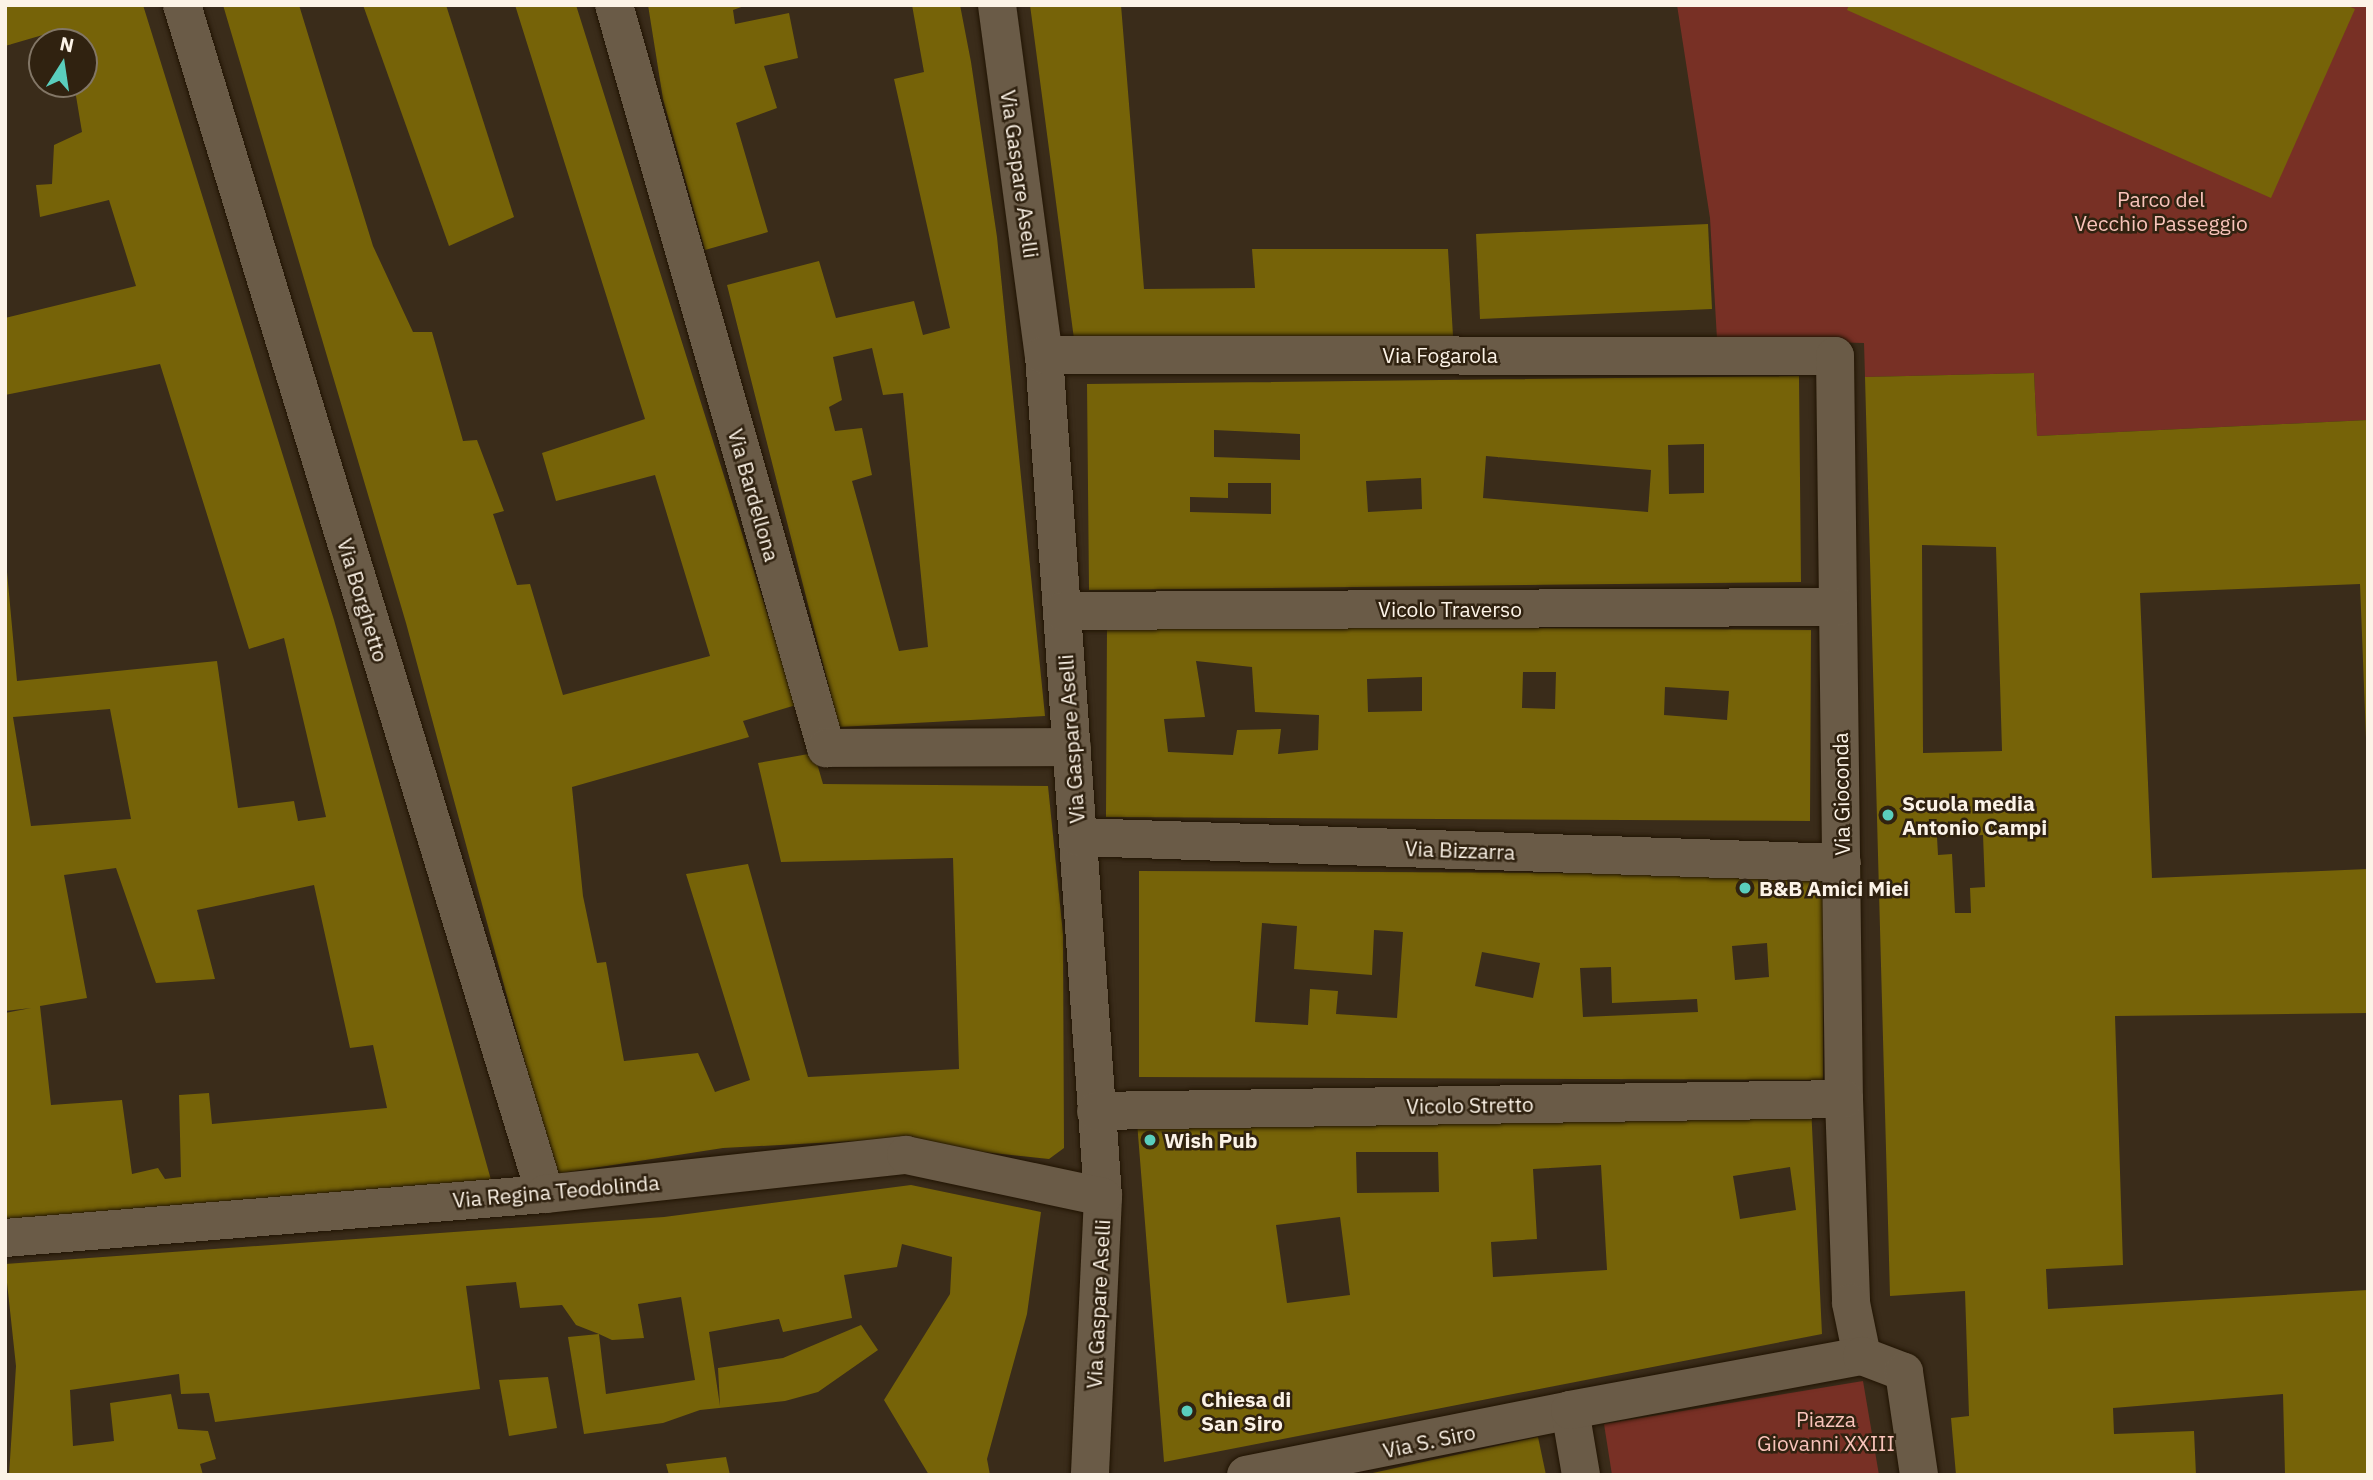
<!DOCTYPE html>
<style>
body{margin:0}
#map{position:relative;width:2373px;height:1480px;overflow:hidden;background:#3a2c1a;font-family:"IBM Plex Sans",sans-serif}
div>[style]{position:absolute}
.green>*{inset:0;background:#783025}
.building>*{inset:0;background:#766308}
.roads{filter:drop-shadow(0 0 2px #211403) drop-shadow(0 0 2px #211403)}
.street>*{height:38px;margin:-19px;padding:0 19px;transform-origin:19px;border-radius:19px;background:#6a5b47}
.dots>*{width:19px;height:19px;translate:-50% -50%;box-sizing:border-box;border:4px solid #302210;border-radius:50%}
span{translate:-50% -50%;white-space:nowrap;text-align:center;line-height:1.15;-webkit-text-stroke:5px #302210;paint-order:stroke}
.street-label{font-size:21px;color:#fcf3e7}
.park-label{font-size:21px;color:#f8c3ba}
.poi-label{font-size:21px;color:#fcf3e7;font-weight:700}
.left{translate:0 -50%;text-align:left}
.frame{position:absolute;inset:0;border:7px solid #fcf3e7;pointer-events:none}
.north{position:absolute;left:28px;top:28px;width:70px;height:70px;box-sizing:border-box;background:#302210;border:2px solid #827666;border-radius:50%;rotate:12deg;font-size:19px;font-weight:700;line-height:28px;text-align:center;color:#fcf3e7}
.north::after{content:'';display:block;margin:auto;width:24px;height:32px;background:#5acebd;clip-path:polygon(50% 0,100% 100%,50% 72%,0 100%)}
</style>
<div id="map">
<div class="green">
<div style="clip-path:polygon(1677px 5px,2368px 5px,2368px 420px,2037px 436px,2034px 373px,1865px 377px,1864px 343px,1717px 339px,1710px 218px)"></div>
<div style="clip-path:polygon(1863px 1381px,1879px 1475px,1612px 1475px,1604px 1424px)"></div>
</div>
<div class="building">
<div style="clip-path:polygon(evenodd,5px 5px,143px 5px,334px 620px,493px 1187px,5px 1226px,5px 1013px,31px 1008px,5px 1011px,5px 550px,17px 681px,217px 661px,238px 808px,294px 801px,298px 821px,326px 817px,284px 638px,249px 649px,160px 364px,5px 395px,5px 318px,136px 286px,109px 200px,40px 217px,36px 185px,52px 184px,54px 145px,82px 132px,74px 84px,84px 84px,84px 42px,64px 42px,60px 30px,5px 46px,5px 5px,110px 709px,131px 819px,31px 826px,13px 717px,110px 709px,5px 5px,116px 868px,156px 983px,215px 979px,197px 910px,314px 885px,350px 1048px,373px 1045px,387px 1108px,212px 1124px,209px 1093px,179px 1095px,181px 1177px,165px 1179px,158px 1168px,132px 1174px,122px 1100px,51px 1105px,40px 1006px,87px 998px,64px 875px,116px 868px)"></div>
<div style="clip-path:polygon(223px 5px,299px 5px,373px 246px,413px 332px,432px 332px,463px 441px,477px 440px,504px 511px,493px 514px,517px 585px,530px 584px,563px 695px,710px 656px,655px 475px,556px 501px,542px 453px,645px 419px,515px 5px,576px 5px,796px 705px,743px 721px,749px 737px,572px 787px,583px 896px,597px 963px,606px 962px,624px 1061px,698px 1053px,715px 1092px,750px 1080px,686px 874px,748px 864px,808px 1077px,959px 1069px,953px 858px,781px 862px,758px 763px,814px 753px,823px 784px,1048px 786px,1063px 934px,1064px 1148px,1049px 1159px,873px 1140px,723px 1148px,555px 1174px,406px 623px)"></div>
<div style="clip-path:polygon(363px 5px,446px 5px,514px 217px,449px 246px)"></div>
<div style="clip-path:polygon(648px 5px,747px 5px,733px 10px,735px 24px,789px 13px,798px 58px,764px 66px,777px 108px,736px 123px,768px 232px,705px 250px,663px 99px)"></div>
<div style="clip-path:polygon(evenodd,912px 5px,960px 5px,971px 62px,997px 237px,1045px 716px,839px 727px,727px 285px,819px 261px,836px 318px,914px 301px,923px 335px,950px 328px,894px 79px,924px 72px,912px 5px,872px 348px,883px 395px,903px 393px,928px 647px,899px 651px,852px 481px,872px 475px,862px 428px,835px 431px,829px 407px,842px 400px,833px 357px,872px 348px)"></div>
<div style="clip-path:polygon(1030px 5px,1121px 5px,1144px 289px,1255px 288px,1252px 249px,1448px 249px,1453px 336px,1074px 339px)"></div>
<div style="clip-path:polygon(1849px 5px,2346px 5px,2355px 9px,2271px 198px,1847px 10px)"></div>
<div style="clip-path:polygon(1708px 224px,1712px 309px,1480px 319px,1476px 234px)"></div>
<div style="clip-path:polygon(evenodd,2034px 373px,2037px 436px,2368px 420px,2368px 789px,2360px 584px,2140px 593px,2152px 878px,2368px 869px,2368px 1013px,2115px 1016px,2123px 1265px,2046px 1269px,2048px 1309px,2368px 1290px,2368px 1475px,2285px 1475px,2283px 1394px,2113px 1408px,2114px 1434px,2194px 1431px,2196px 1475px,1956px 1475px,1951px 1418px,1969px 1416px,1965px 1291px,1890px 1296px,1865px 377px,2034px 373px,1922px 545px,1996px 547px,2002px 751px,1923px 753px,1922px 545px,2034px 373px,1983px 835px,1985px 887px,1970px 888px,1971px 913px,1955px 913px,1952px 854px,1938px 855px,1937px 837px,1983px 835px)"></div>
<div style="clip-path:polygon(evenodd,1799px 376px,1801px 582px,1089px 590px,1087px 384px,1799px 376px,1214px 430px,1300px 434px,1300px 460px,1214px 457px,1214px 430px,1799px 376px,1704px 444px,1704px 493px,1669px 494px,1668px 445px,1704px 444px,1799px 376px,1486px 456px,1651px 470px,1648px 512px,1483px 498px,1486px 456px,1799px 376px,1421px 478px,1422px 509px,1368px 512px,1366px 481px,1421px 478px,1799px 376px,1228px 483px,1271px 483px,1271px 514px,1190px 512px,1190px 497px,1228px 498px,1228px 483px)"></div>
<div style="clip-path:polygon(evenodd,1107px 625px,1811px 630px,1810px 821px,1106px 817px,1107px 625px,1196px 661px,1252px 667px,1255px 712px,1319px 715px,1318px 750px,1278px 754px,1281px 729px,1237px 730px,1233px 755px,1168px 752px,1164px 719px,1205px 717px,1196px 661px,1107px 625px,1523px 672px,1556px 672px,1555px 709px,1522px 708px,1523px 672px,1107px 625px,1422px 677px,1422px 711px,1368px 712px,1367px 679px,1422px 677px,1107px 625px,1665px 687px,1729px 691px,1727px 720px,1664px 715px,1665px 687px)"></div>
<div style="clip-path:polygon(evenodd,1139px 871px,1823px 874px,1823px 1080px,1139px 1077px,1139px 871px,1262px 923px,1297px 926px,1294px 969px,1372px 975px,1374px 930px,1403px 932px,1397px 1018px,1336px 1014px,1338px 991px,1310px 989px,1308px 1025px,1255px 1022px,1262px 923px,1139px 871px,1767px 943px,1769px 977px,1735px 980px,1732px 946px,1767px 943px,1139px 871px,1482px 952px,1540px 963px,1533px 998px,1475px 986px,1482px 952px,1139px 871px,1611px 967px,1612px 1003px,1697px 999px,1698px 1012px,1583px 1017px,1580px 968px,1611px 967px)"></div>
<div style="clip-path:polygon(evenodd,1811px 1106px,1822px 1334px,1164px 1462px,1137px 1122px,1811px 1106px,1356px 1152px,1438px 1152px,1439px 1192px,1357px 1193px,1356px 1152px,1811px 1106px,1601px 1165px,1607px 1270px,1493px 1277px,1491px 1242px,1537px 1239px,1533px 1169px,1601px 1165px,1811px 1106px,1790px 1167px,1796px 1210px,1740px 1219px,1733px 1176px,1790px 1167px,1811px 1106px,1340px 1217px,1350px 1295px,1287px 1303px,1276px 1225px,1340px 1217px)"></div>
<div style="clip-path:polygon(911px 1185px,1041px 1212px,1027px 1314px,987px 1459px,990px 1475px,929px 1475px,884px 1400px,950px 1294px,952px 1257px,902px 1244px,897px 1267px,844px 1275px,852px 1318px,783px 1332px,779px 1319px,709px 1332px,720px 1406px,718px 1368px,783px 1358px,861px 1325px,878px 1350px,818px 1392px,785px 1401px,700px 1410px,663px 1423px,584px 1434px,568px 1337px,599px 1334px,606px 1394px,695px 1380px,681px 1297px,638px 1304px,644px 1338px,612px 1340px,599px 1334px,576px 1325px,562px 1305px,520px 1308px,516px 1282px,466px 1286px,480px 1389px,215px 1422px,209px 1393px,181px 1394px,179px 1374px,70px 1390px,73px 1446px,114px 1441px,110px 1403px,171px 1394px,178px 1429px,208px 1431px,216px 1459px,200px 1464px,203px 1475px,9px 1475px,16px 1366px,5px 1264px,664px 1217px)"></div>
<div style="clip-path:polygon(548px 1377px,557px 1428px,509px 1436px,499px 1380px)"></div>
<div style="clip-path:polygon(1538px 1437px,1546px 1475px,1368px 1475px,1368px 1474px)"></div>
<div style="clip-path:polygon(726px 1457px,730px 1475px,669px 1475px,666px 1464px)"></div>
</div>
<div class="roads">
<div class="street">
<div style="left:182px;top:5px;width:1243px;rotate:73.02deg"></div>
<div style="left:614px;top:5px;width:773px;rotate:74.07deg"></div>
<div style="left:826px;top:748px;width:246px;rotate:-0.2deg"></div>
<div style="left:997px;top:5px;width:353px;rotate:82.4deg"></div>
<div style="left:1044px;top:355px;width:844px;rotate:85.99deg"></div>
<div style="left:1103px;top:1197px;width:278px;rotate:92.7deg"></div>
<div style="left:1044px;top:355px;width:791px;rotate:0.07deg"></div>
<div style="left:1835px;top:356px;width:743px;rotate:89.31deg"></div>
<div style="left:1844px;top:1099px;width:204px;rotate:88deg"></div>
<div style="left:1851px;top:1303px;width:54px;rotate:78.3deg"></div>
<div style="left:1062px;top:611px;width:776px;rotate:-0.3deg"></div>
<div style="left:1078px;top:837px;width:764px;rotate:1.95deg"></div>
<div style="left:1096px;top:1111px;width:748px;rotate:-0.92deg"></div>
<div style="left:5px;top:1238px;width:542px;rotate:-4.66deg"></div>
<div style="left:545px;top:1194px;width:363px;rotate:-6.2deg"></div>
<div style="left:906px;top:1155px;width:201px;rotate:12deg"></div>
<div style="left:1246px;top:1475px;width:330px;rotate:-11.3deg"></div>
<div style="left:1581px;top:1475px;width:66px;rotate:-99.6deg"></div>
<div style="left:1570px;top:1410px;width:297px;rotate:-10.5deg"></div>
<div style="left:1862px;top:1356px;width:45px;rotate:20.9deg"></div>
<div style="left:1904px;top:1372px;width:104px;rotate:81.7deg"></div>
</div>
</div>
<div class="dots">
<div style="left:1888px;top:815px;background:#5acebd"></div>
<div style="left:1745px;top:888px;background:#5acebd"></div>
<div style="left:1150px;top:1140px;background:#5acebd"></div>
<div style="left:1187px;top:1411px;background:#5acebd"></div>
</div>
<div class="street-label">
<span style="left:1020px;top:174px;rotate:82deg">Via Gaspare Aselli</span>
<span style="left:1440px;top:355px">Via Fogarola</span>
<span style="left:754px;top:495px;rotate:74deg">Via Bardellona</span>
<span style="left:363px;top:600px;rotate:73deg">Via Borghetto</span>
<span style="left:1450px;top:609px">Vicolo Traverso</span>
<span style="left:1071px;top:739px;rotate:-94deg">Via Gaspare Aselli</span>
<span style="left:1841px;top:794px;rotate:-91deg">Via Gioconda</span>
<span style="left:1460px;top:850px;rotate:2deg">Via Bizzarra</span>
<span style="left:1470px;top:1105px;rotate:-1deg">Vicolo Stretto</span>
<span style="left:556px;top:1191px;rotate:-5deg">Via Regina Teodolinda</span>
<span style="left:1098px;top:1304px;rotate:-87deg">Via Gaspare Aselli</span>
<span style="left:1429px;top:1441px;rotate:-12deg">Via S. Siro</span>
</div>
<div class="park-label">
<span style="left:2161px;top:211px">Parco del<br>Vecchio Passeggio</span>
<span style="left:1826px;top:1431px">Piazza<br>Giovanni XXIII</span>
</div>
<div class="poi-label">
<span class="left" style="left:1902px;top:815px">Scuola media<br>Antonio Campi</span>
<span class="left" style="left:1759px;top:888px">B&amp;B Amici Miei</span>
<span class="left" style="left:1164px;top:1140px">Wish Pub</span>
<span class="left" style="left:1201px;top:1411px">Chiesa di<br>San Siro</span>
</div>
<div class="frame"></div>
<div class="north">N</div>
</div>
